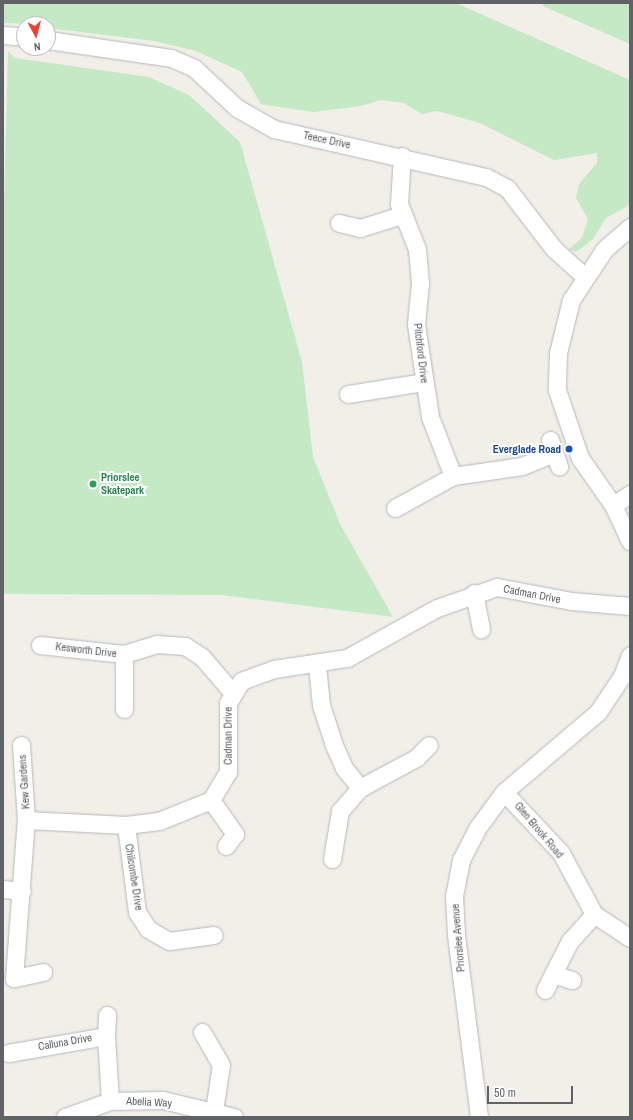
<!DOCTYPE html>
<style>
body{margin:0}
#map{position:relative;width:633px;height:1120px;overflow:hidden;background:#f1efe8;font-family:"Archivo Narrow",sans-serif}
div>[style]{position:absolute}
.green>*{inset:0;background:#c5e8c5}
.roads{filter:drop-shadow(0 0 1px #b5b8bc) drop-shadow(0 0 1px #b5b8bc)}
.minor>*{height:17px;margin:-8.5px;padding:0 8.5px;transform-origin:8.5px;border-radius:8.5px;background:#fff}
.dots>*{width:11px;height:11px;translate:-50% -50%;box-sizing:border-box;border:2px solid #fff;border-radius:50%}
span{translate:-50% -50%;white-space:nowrap;text-align:center;line-height:1.15;-webkit-text-stroke:4px #fff;paint-order:stroke}
.street-label{font-size:11px;color:#5f6368}
.transit-label{font-size:11px;color:#164399;font-weight:700}
.right{translate:-100% -50%;text-align:right}
.leisure-label{font-size:11px;color:#27864d;font-weight:700}
.left{translate:0 -50%;text-align:left}
.frame{position:absolute;inset:0;border:4px solid #5f6368;pointer-events:none}
.north{position:absolute;left:16px;top:16px;width:40px;height:40px;box-sizing:border-box;background:#fff;border:1px solid #bfc1c3;border-radius:50%;rotate:173deg;font-size:11px;font-weight:700;line-height:16px;text-align:center;color:#5f6368}
.north::after{content:'';display:block;margin:auto;width:14px;height:18px;background:#ea4335;clip-path:polygon(50% 0,100% 100%,50% 72%,0 100%)}
.scale{position:absolute;left:487px;top:1086px;width:86px;height:18px;box-sizing:border-box;border:2px solid #5f6368;border-top:0;padding-left:5px;font-size:12px;line-height:14px;white-space:nowrap;color:#5f6368;-webkit-text-stroke:3px #fff;paint-order:stroke}
</style>
<div id="map">
<div class="green">
<div style="clip-path:polygon(3px 3px,456px 3px,630px 80px,630px 205px,606px 218px,593px 239px,576px 252px,569px 249px,582px 238px,588px 219px,576px 198px,579px 184px,597px 163px,597px 153px,554px 160px,480px 123px,437px 111px,422px 114px,404px 103px,381px 100px,361px 106px,313px 112px,261px 104px,242px 72px,196px 51px,154px 41px,48px 28px,48px 24px,3px 23px)"></div>
<div style="clip-path:polygon(542px 3px,630px 3px,630px 44px,543px 6px)"></div>
<div style="clip-path:polygon(8px 51px,15px 58px,149px 77px,189px 95px,240px 142px,302px 362px,313px 457px,340px 524px,393px 617px,222px 595px,3px 594px,3px 242px)"></div>
</div>
<div class="roads">
<div class="minor">
<div style="left:3px;top:35px;width:21px;rotate:5deg"></div>
<div style="left:48px;top:40px;width:124px;rotate:8.3deg"></div>
<div style="left:171px;top:58px;width:25px;rotate:23deg"></div>
<div style="left:194px;top:68px;width:59px;rotate:42.9deg"></div>
<div style="left:237px;top:108px;width:43px;rotate:29.6deg"></div>
<div style="left:274px;top:129px;width:217px;rotate:12.8deg"></div>
<div style="left:486px;top:177px;width:24px;rotate:28deg"></div>
<div style="left:507px;top:188px;width:77px;rotate:52.4deg"></div>
<div style="left:554px;top:249px;width:40px;rotate:42deg"></div>
<div style="left:402px;top:156px;width:48px;rotate:93.6deg"></div>
<div style="left:399px;top:204px;width:48px;rotate:68.2deg"></div>
<div style="left:417px;top:249px;width:34px;rotate:85deg"></div>
<div style="left:420px;top:283px;width:41px;rotate:95.6deg"></div>
<div style="left:416px;top:324px;width:94px;rotate:81.4deg"></div>
<div style="left:430px;top:417px;width:63px;rotate:68.7deg"></div>
<div style="left:453px;top:476px;width:70px;rotate:-8.2deg"></div>
<div style="left:522px;top:466px;width:35px;rotate:-22deg"></div>
<div style="left:339px;top:223px;width:22px;rotate:13deg"></div>
<div style="left:360px;top:228px;width:44px;rotate:-17.2deg"></div>
<div style="left:630px;top:227px;width:35px;rotate:139deg"></div>
<div style="left:604px;top:250px;width:60px;rotate:123.4deg"></div>
<div style="left:571px;top:300px;width:55px;rotate:103.8deg"></div>
<div style="left:558px;top:353px;width:37px;rotate:92deg"></div>
<div style="left:557px;top:390px;width:72px;rotate:71.3deg"></div>
<div style="left:580px;top:458px;width:57px;rotate:54.9deg"></div>
<div style="left:613px;top:505px;width:40px;rotate:65deg"></div>
<div style="left:348px;top:394px;width:77px;rotate:-9deg"></div>
<div style="left:550px;top:440px;width:28px;rotate:71deg"></div>
<div style="left:613px;top:505px;width:20px;rotate:-33deg"></div>
<div style="left:395px;top:508px;width:66px;rotate:-28.9deg"></div>
<div style="left:474px;top:593px;width:37px;rotate:79deg"></div>
<div style="left:40px;top:645px;width:84px;rotate:6.1deg"></div>
<div style="left:124px;top:654px;width:34px;rotate:-17deg"></div>
<div style="left:156px;top:644px;width:29px;rotate:4deg"></div>
<div style="left:185px;top:646px;width:20px;rotate:33deg"></div>
<div style="left:202px;top:657px;width:46px;rotate:49.4deg"></div>
<div style="left:124px;top:654px;width:55px;rotate:90deg"></div>
<div style="left:317px;top:665px;width:40px;rotate:84.3deg"></div>
<div style="left:321px;top:705px;width:40px;rotate:72deg"></div>
<div style="left:333px;top:743px;width:27px;rotate:66deg"></div>
<div style="left:344px;top:768px;width:26px;rotate:51deg"></div>
<div style="left:21px;top:745px;width:75px;rotate:86.2deg"></div>
<div style="left:504px;top:792px;width:83px;rotate:46.9deg"></div>
<div style="left:561px;top:853px;width:69px;rotate:61.6deg"></div>
<div style="left:211px;top:800px;width:42px;rotate:54.8deg"></div>
<div style="left:235px;top:834px;width:15px;rotate:127deg"></div>
<div style="left:126px;top:825px;width:88px;rotate:82.8deg"></div>
<div style="left:137px;top:912px;width:20px;rotate:57deg"></div>
<div style="left:148px;top:929px;width:24px;rotate:30deg"></div>
<div style="left:169px;top:941px;width:45px;rotate:-7.6deg"></div>
<div style="left:332px;top:859px;width:49px;rotate:-80.5deg"></div>
<div style="left:340px;top:811px;width:30px;rotate:-49deg"></div>
<div style="left:360px;top:788px;width:64px;rotate:-28.2deg"></div>
<div style="left:416px;top:758px;width:18px;rotate:-45deg"></div>
<div style="left:3px;top:889px;width:19px;rotate:6deg"></div>
<div style="left:43px;top:972px;width:30px;rotate:168deg"></div>
<div style="left:14px;top:978px;width:158px;rotate:-85.7deg"></div>
<div style="left:26px;top:820px;width:100px;rotate:2.9deg"></div>
<div style="left:126px;top:825px;width:33px;rotate:-7deg"></div>
<div style="left:159px;top:821px;width:56px;rotate:-22deg"></div>
<div style="left:211px;top:800px;width:33px;rotate:-59deg"></div>
<div style="left:228px;top:772px;width:69px;rotate:-90deg"></div>
<div style="left:228px;top:703px;width:26px;rotate:-59deg"></div>
<div style="left:241px;top:681px;width:35px;rotate:-20deg"></div>
<div style="left:274px;top:669px;width:74px;rotate:-8.6deg"></div>
<div style="left:347px;top:658px;width:103px;rotate:-29.1deg"></div>
<div style="left:437px;top:608px;width:64px;rotate:-19.3deg"></div>
<div style="left:497px;top:587px;width:75px;rotate:10.7deg"></div>
<div style="left:571px;top:601px;width:59px;rotate:4.8deg"></div>
<div style="left:553px;top:974px;width:37px;rotate:-63deg"></div>
<div style="left:570px;top:941px;width:36px;rotate:-48deg"></div>
<div style="left:594px;top:914px;width:43px;rotate:33.7deg"></div>
<div style="left:545px;top:990px;width:18px;rotate:-63deg"></div>
<div style="left:553px;top:974px;width:20px;rotate:18deg"></div>
<div style="left:202px;top:1032px;width:38px;rotate:60deg"></div>
<div style="left:221px;top:1065px;width:46px;rotate:98.8deg"></div>
<div style="left:106px;top:1036px;width:21px;rotate:-87deg"></div>
<div style="left:8px;top:1053px;width:99px;rotate:-9.8deg"></div>
<div style="left:106px;top:1036px;width:65px;rotate:86.5deg"></div>
<div style="left:65px;top:1117px;width:48px;rotate:-19.6deg"></div>
<div style="left:110px;top:1101px;width:53px;rotate:-1.1deg"></div>
<div style="left:163px;top:1100px;width:73px;rotate:13.5deg"></div>
<div style="left:479px;top:1117px;width:184px;rotate:-97.2deg"></div>
<div style="left:456px;top:934px;width:38px;rotate:-93deg"></div>
<div style="left:454px;top:896px;width:37px;rotate:-79deg"></div>
<div style="left:461px;top:860px;width:37px;rotate:-63deg"></div>
<div style="left:478px;top:827px;width:44px;rotate:-53.4deg"></div>
<div style="left:504px;top:792px;width:123px;rotate:-40.4deg"></div>
<div style="left:598px;top:712px;width:43px;rotate:-56.3deg"></div>
<div style="left:622px;top:676px;width:22px;rotate:-69deg"></div>
</div>
</div>
<div class="dots">
<div style="left:569px;top:449px;background:#1a4fb4"></div>
<div style="left:93px;top:484px;background:#2e9e5b"></div>
</div>
<div class="street-label">
<span style="left:327px;top:140px;rotate:12deg">Teece Drive</span>
<span style="left:421px;top:353px;rotate:83deg">Pitchford Drive</span>
<span style="left:532px;top:594px;rotate:11deg">Cadman Drive</span>
<span style="left:86px;top:650px;rotate:7deg">Kesworth Drive</span>
<span style="left:228px;top:736px;rotate:-90deg">Cadman Drive</span>
<span style="left:24px;top:782px;rotate:-94deg">Kew Gardens</span>
<span style="left:539px;top:830px;rotate:50deg">Glen Brook Road</span>
<span style="left:134px;top:877px;rotate:81deg">Chilcombe Drive</span>
<span style="left:458px;top:938px;rotate:-95deg">Priorslee Avenue</span>
<span style="left:65px;top:1042px;rotate:-10deg">Calluna Drive</span>
<span style="left:149px;top:1102px;rotate:3deg">Abelia Way</span>
</div>
<div class="transit-label">
<span class="right" style="left:561px;top:449px">Everglade Road</span>
</div>
<div class="leisure-label">
<span class="left" style="left:101px;top:484px">Priorslee<br>Skatepark</span>
</div>
<div class="frame"></div>
<div class="north">N</div>
<div class="scale">50 m</div>
</div>
